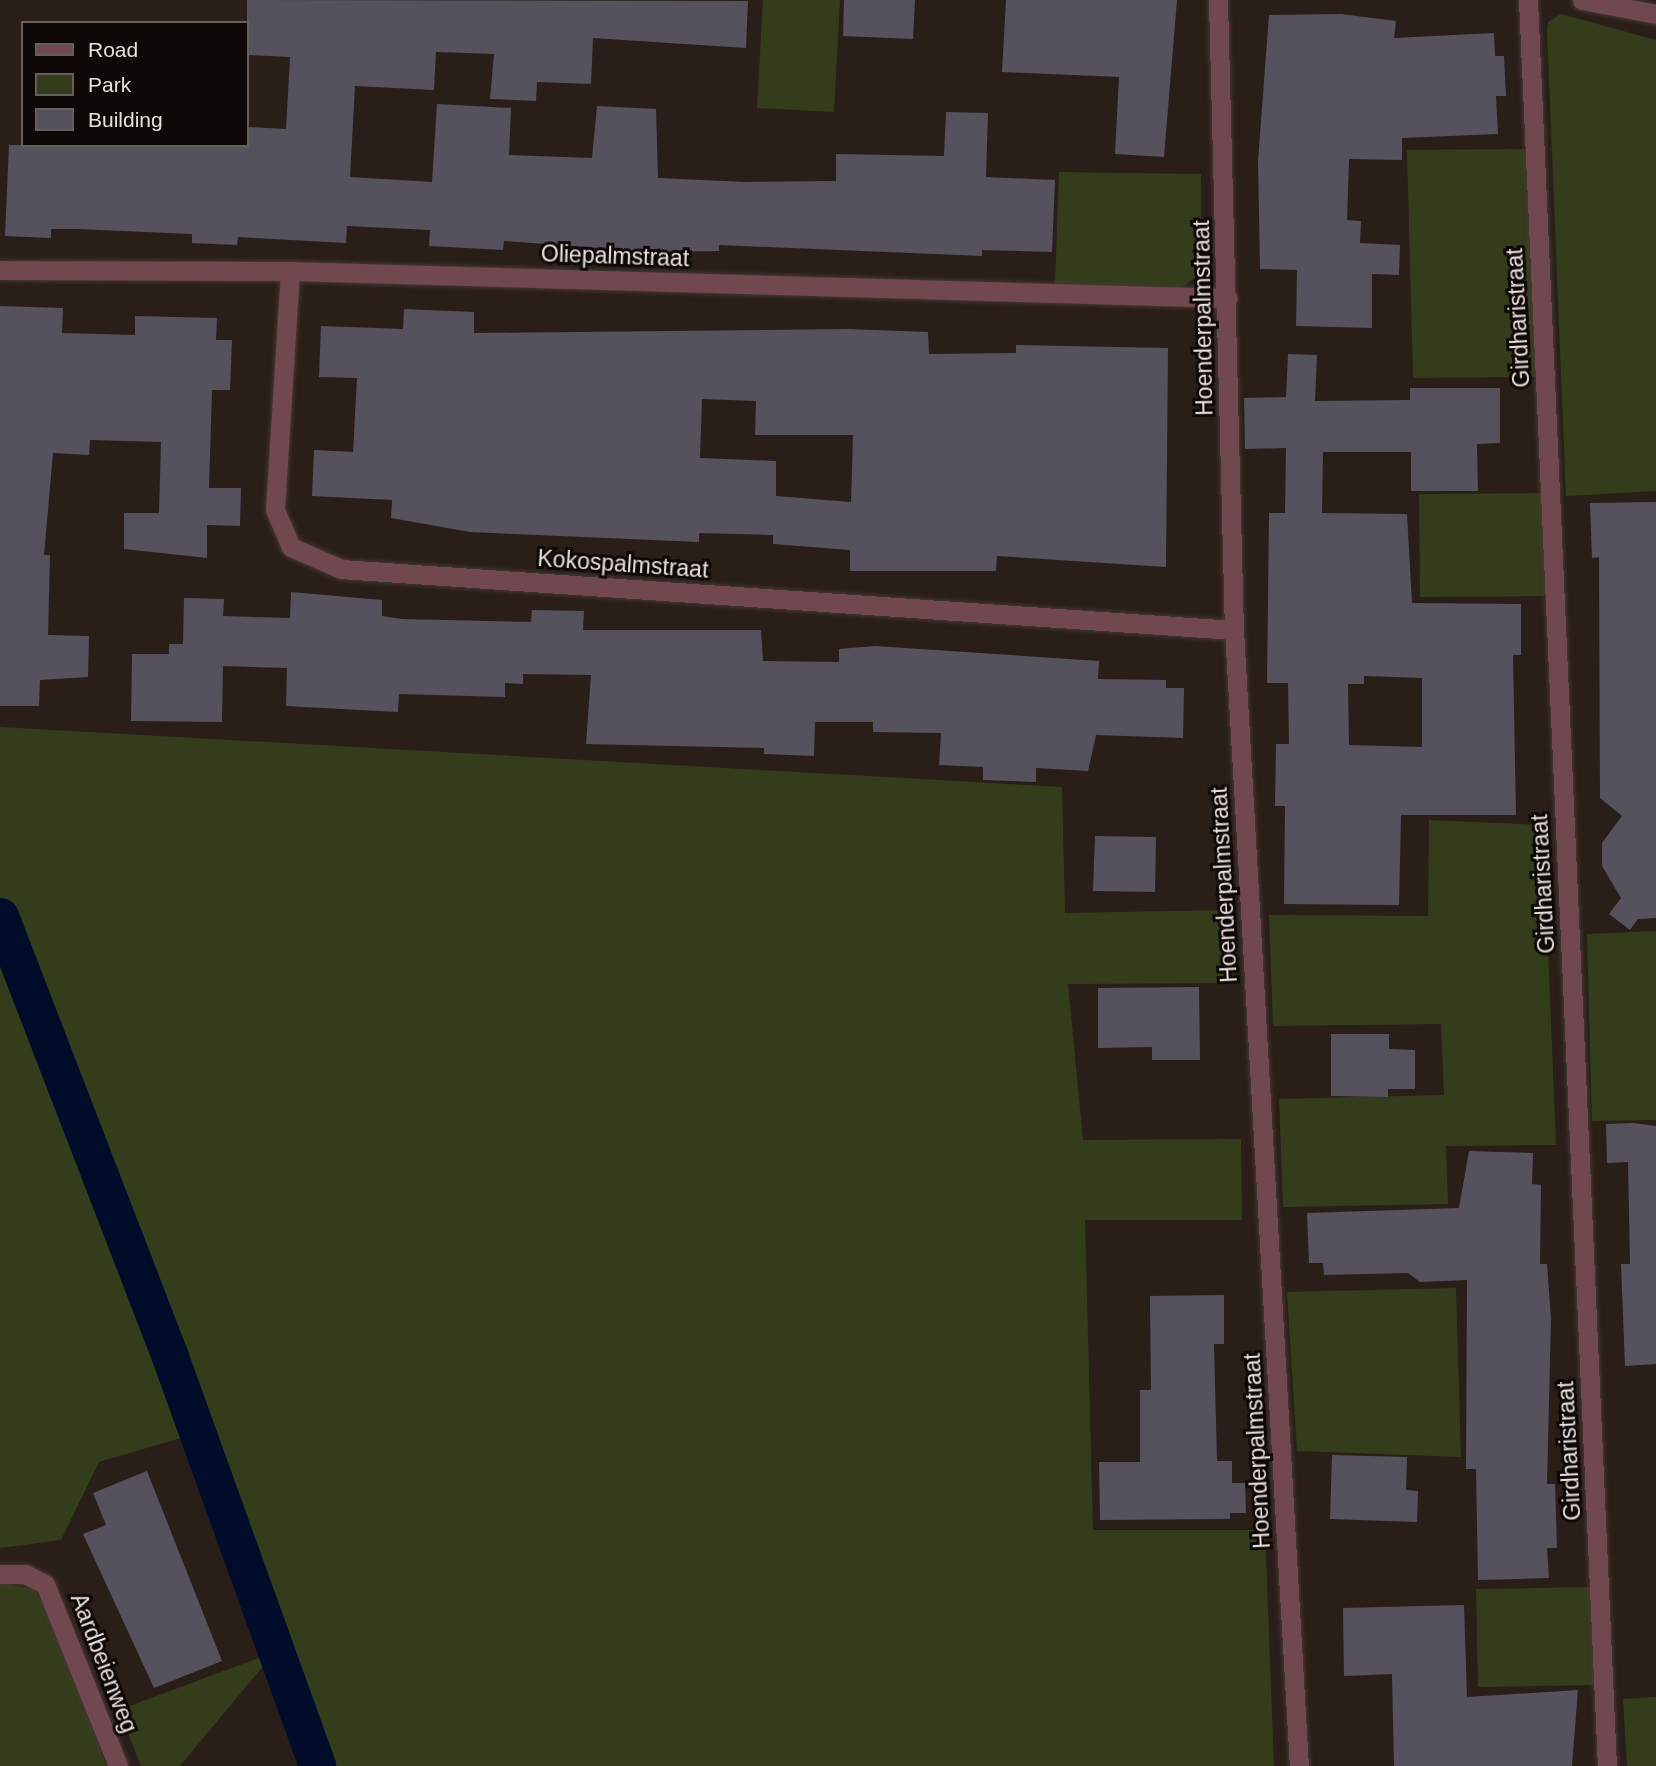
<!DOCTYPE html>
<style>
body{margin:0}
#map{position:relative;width:1656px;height:1766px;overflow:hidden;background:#2a1e19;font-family:Helvetica,sans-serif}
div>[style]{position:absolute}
.green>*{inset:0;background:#343d1b}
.canal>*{height:37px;margin:-18.5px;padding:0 18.5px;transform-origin:18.5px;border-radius:18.5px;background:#000c29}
.building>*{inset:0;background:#55525e}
.roads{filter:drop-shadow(0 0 2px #453934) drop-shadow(0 0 2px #453934)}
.minor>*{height:19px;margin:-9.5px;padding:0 9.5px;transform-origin:9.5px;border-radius:9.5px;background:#71484f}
span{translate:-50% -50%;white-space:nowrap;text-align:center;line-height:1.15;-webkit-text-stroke:6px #0e0907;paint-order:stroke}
.street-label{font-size:23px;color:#e8e0dd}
.legend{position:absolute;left:21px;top:21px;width:228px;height:126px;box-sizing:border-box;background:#0e0907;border:2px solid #655f5d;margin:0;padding:9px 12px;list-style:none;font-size:21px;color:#e8e0dd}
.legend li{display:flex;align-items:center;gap:14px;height:35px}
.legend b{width:35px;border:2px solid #655f5d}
</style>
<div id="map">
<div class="green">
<div style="clip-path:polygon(763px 0,840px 0,834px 112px,757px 108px)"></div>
<div style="clip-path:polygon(1561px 14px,1656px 40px,1656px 491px,1566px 496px,1547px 32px,1548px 22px)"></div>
<div style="clip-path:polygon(1532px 149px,1538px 377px,1413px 378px,1407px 150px)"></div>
<div style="clip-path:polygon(1059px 172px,1201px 174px,1202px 271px,1182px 288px,1055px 285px)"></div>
<div style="clip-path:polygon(1544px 493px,1545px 596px,1420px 597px,1419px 494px)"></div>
<div style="clip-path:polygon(0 727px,1062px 787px,1065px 913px,1227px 910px,1234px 983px,1068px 984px,1083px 1140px,1241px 1139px,1242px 1220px,1085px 1220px,1093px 1530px,1265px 1530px,1274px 1766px,319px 1766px,275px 1652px,180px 1766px,141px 1766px,119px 1710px,275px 1652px,198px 1433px,99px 1462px,61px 1540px,0 1548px)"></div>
<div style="clip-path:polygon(1429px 820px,1543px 825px,1556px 1145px,1446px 1146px,1448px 1204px,1283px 1207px,1279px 1099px,1444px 1095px,1441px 1024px,1273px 1026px,1269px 915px,1428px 916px)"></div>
<div style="clip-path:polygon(1656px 931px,1656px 1120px,1592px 1121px,1587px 934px)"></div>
<div style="clip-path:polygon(1456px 1288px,1461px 1457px,1297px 1451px,1287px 1292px)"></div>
<div style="clip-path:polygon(0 1583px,33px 1589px,52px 1614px,106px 1766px,0 1766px)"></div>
<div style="clip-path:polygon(1594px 1587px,1596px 1685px,1478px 1687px,1476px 1589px)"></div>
<div style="clip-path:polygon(1656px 1697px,1656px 1766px,1627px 1766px,1623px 1699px)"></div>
</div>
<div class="canal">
<div style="left:0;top:916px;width:469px;rotate:68.9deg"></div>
<div style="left:169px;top:1354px;width:438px;rotate:70.2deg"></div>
</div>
<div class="building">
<div style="clip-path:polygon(247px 0,748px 1px,746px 48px,593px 38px,591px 84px,537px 82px,536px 101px,490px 99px,494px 54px,436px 52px,434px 90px,355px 86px,350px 177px,432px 182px,437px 104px,511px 108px,509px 155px,592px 158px,597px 106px,656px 109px,658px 178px,747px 182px,836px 181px,836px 154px,944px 156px,946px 112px,988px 113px,986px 177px,1055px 180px,1052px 252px,982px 250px,982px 256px,719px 245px,719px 251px,654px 252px,504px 241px,503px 250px,429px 246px,430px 230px,347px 226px,346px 243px,238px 237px,237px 245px,192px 243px,192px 234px,77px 229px,51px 229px,51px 238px,5px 236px,9px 145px,247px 145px,247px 127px,286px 129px,290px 57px,247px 55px)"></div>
<div style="clip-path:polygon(844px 0,915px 0,913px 39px,843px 36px)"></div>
<div style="clip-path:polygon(1006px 0,1177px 0,1164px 157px,1115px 154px,1119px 77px,1002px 72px)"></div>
<div style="clip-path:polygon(1341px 14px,1396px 21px,1394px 38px,1494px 33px,1495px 56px,1504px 56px,1506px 96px,1496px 96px,1498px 134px,1402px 138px,1402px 160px,1349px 159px,1347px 220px,1361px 221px,1360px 243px,1400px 245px,1399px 275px,1372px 274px,1372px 328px,1296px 326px,1297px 270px,1260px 269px,1258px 161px,1269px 15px)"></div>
<div style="clip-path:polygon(0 306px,63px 308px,62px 333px,135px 335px,135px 316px,217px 318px,216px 340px,232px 340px,230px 390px,212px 390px,209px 488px,241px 488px,240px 526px,207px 525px,207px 558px,124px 549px,124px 513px,159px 513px,161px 442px,90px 440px,89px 455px,53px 453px,44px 555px,50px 555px,48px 635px,89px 636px,88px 677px,40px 680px,39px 706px,0 706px)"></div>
<div style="clip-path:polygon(evenodd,404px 309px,474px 312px,474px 333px,848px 329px,928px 332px,929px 354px,1016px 353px,1016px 345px,1168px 348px,1166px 567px,997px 556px,996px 571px,850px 571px,850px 550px,773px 544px,773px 535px,699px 533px,699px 542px,470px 532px,391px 518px,392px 500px,312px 496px,314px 450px,353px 452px,357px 378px,319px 377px,321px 326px,403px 329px,404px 309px,702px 399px,756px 401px,755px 435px,853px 435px,851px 502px,776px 496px,776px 461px,700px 458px,702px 399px)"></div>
<div style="clip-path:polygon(evenodd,1288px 354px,1317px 355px,1315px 401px,1410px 400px,1410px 388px,1500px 388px,1500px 443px,1477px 444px,1478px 491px,1411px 491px,1411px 452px,1323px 452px,1322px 513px,1407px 514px,1412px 603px,1521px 604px,1521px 655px,1513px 655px,1516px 815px,1401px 815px,1399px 905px,1284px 904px,1285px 806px,1275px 806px,1276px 744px,1289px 744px,1288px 683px,1267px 683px,1269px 513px,1285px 513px,1286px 448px,1245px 449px,1244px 398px,1286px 397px,1288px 354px,1364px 676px,1422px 678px,1422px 747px,1349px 745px,1348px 684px,1364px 684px,1364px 676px)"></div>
<div style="clip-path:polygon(1656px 502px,1656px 918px,1638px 919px,1630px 930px,1609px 914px,1621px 898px,1602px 866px,1602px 843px,1622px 816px,1600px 798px,1599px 557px,1592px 558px,1590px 503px)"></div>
<div style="clip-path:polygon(291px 592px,382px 600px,382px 616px,402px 619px,531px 622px,532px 610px,584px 611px,583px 630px,761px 630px,763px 661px,839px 662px,839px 649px,875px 646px,1099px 661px,1098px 679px,1166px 680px,1166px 688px,1184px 688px,1183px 738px,1096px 735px,1088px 771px,1036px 768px,1036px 782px,983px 780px,983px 767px,939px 765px,941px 733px,873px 732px,873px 722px,815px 722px,814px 756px,764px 754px,764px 748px,586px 744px,591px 675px,523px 674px,523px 684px,505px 683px,505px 697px,399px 694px,398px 712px,286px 706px,287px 668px,223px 666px,222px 722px,131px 721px,132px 654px,169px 654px,169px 644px,183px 644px,184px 598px,224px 599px,223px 616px,290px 618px)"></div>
<div style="clip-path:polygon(1095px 836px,1156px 837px,1155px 892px,1093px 891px)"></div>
<div style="clip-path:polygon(1199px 987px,1200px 1060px,1152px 1060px,1152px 1047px,1098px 1048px,1098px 988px)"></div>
<div style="clip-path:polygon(1331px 1034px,1389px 1034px,1389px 1049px,1415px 1050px,1415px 1089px,1388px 1089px,1388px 1097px,1331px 1096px)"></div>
<div style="clip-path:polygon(1633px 1123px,1656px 1126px,1656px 1364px,1625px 1366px,1621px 1264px,1630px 1264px,1628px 1162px,1607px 1163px,1606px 1124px)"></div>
<div style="clip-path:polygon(1469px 1151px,1533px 1153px,1532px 1184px,1541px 1185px,1540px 1264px,1547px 1264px,1551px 1319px,1547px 1484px,1555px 1484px,1557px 1548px,1547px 1548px,1549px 1578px,1478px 1580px,1476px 1469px,1466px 1469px,1467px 1280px,1420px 1282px,1408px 1273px,1324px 1275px,1323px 1263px,1309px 1263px,1307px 1213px,1459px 1208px)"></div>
<div style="clip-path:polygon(1224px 1295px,1224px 1344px,1214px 1344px,1217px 1461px,1232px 1461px,1232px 1483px,1245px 1483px,1246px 1513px,1230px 1513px,1230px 1519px,1100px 1520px,1099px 1462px,1140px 1462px,1140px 1390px,1151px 1390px,1150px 1296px)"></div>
<div style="clip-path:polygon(1332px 1455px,1407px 1457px,1406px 1490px,1418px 1491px,1417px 1522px,1330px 1519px)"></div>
<div style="clip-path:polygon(147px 1471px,222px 1661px,154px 1688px,83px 1534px,106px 1525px,93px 1493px)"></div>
<div style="clip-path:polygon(1464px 1605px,1467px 1697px,1578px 1690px,1572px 1766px,1394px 1766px,1392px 1674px,1344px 1676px,1343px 1608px)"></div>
</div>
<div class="roads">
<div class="minor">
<div style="left:1218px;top:0;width:630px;rotate:88.55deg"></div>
<div style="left:1234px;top:630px;width:1138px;rotate:86.73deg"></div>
<div style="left:1528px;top:0;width:1768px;rotate:87.44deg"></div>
<div style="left:1582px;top:0;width:75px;rotate:10.7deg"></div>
<div style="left:0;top:270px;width:290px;rotate:0.2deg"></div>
<div style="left:290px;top:271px;width:938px;rotate:1.65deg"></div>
<div style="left:290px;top:271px;width:239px;rotate:93.6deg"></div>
<div style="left:275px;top:510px;width:40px;rotate:66.6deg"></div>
<div style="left:291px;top:547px;width:55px;rotate:23.7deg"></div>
<div style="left:341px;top:569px;width:895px;rotate:3.91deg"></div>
<div style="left:0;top:1574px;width:25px"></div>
<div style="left:25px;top:1574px;width:22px;rotate:27deg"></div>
<div style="left:45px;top:1584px;width:196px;rotate:68.1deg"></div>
</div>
</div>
<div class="street-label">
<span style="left:615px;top:256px;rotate:2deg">Oliepalmstraat</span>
<span style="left:1203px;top:318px;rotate:-91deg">Hoenderpalmstraat</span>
<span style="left:1518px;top:318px;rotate:-93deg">Girdharistraat</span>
<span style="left:623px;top:564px;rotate:4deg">Kokospalmstraat</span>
<span style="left:1543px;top:884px;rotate:-93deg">Girdharistraat</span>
<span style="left:1224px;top:885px;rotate:-93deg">Hoenderpalmstraat</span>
<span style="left:1257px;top:1451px;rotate:-93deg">Hoenderpalmstraat</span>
<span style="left:1569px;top:1451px;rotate:-93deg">Girdharistraat</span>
<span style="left:104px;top:1663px;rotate:69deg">Aardbeienweg</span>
</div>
<ul class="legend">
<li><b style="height:9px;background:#71484f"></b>Road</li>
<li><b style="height:19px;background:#343d1b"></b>Park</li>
<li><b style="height:19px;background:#55525e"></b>Building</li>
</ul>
</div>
